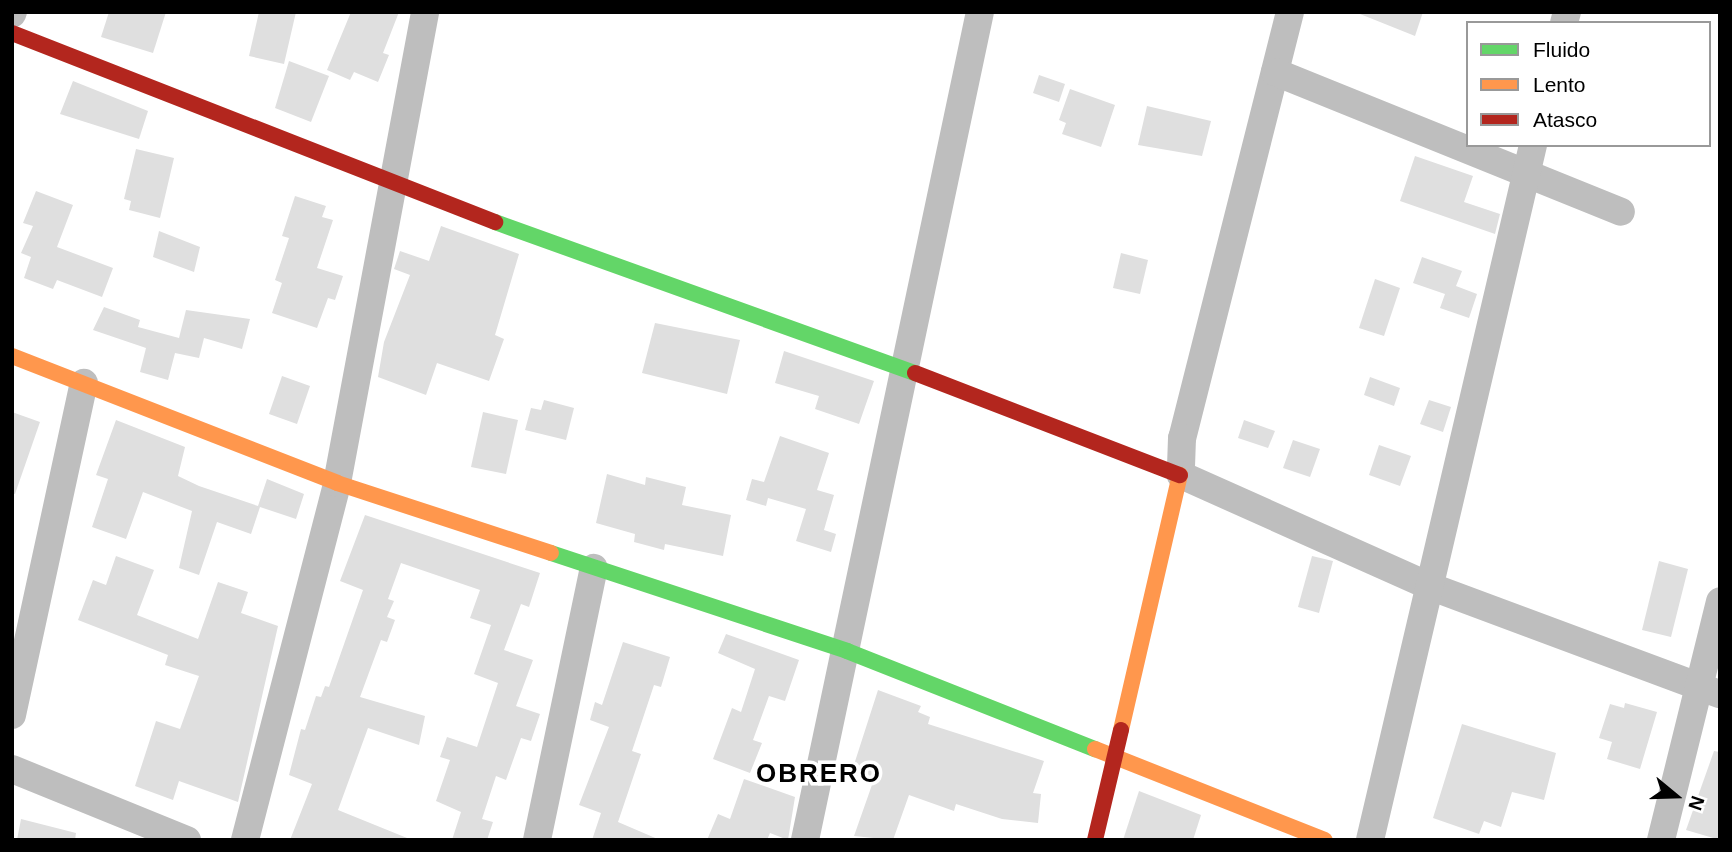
<!DOCTYPE html>
<style>
body{margin:0}
#map{position:relative;width:1732px;height:852px;overflow:hidden;background:#fff;font-family:Helvetica,sans-serif}
div>[style]{position:absolute}
.building>*{inset:0;background:#dfdfdf}
.street>*{height:28px;margin:-14px;padding:0 14px;transform-origin:14px;border-radius:14px;background:#bebebe}
.fast>*{height:16px;margin:-8px;padding:0 8px;transform-origin:8px;border-radius:8px;background:#63d668}
.slow>*{height:16px;margin:-8px;padding:0 8px;transform-origin:8px;border-radius:8px;background:#ff974d}
.jam>*{height:16px;margin:-8px;padding:0 8px;transform-origin:8px;border-radius:8px;background:#b3261e}
span{translate:-50% -50%;white-space:nowrap;text-align:center;line-height:1.15;-webkit-text-stroke:7px #fff;paint-order:stroke}
.district-label{font-size:26px;color:#000;font-weight:700;letter-spacing:2px}
.frame{position:absolute;inset:0;border:14px solid #000;pointer-events:none}
.legend{position:absolute;left:1466px;top:21px;width:245px;height:126px;box-sizing:border-box;background:#fff;border:2px solid #999;margin:0;padding:9px 12px;list-style:none;font-size:21px;color:#000}
.legend li{display:flex;align-items:center;gap:14px;height:35px}
.legend b{width:35px;border:2px solid #999}
.north{position:absolute;left:1641px;top:761px;width:70px;height:70px;-webkit-text-stroke:5px #fff;paint-order:stroke;rotate:109deg;font-size:19px;font-weight:700;line-height:28px;text-align:center;color:#000}
.north::after{content:'';display:block;margin:auto;width:24px;height:32px;background:#000;clip-path:polygon(50% 0,100% 100%,50% 72%,0 100%)}
</style>
<div id="map">
<div class="building">
<div style="clip-path:polygon(109px 12px,166px 12px,153px 53px,101px 37px)"></div>
<div style="clip-path:polygon(259px 12px,296px 12px,284px 64px,249px 56px)"></div>
<div style="clip-path:polygon(351px 12px,399px 12px,383px 53px,389px 55px,378px 82px,354px 72px,350px 80px,327px 70px)"></div>
<div style="clip-path:polygon(1355px 12px,1423px 12px,1415px 36px)"></div>
<div style="clip-path:polygon(289px 61px,329px 76px,311px 122px,275px 108px)"></div>
<div style="clip-path:polygon(1039px 75px,1065px 84px,1059px 102px,1033px 93px)"></div>
<div style="clip-path:polygon(73px 81px,148px 111px,139px 139px,60px 114px)"></div>
<div style="clip-path:polygon(1070px 89px,1115px 105px,1101px 147px,1062px 134px,1066px 123px,1059px 120px)"></div>
<div style="clip-path:polygon(1147px 106px,1211px 121px,1202px 156px,1138px 145px)"></div>
<div style="clip-path:polygon(136px 149px,174px 158px,160px 218px,129px 210px,131px 201px,124px 199px)"></div>
<div style="clip-path:polygon(1415px 156px,1473px 176px,1464px 202px,1500px 214px,1495px 234px,1400px 201px)"></div>
<div style="clip-path:polygon(36px 191px,73px 205px,57px 247px,113px 268px,102px 297px,57px 280px,53px 289px,24px 278px,31px 257px,21px 253px,33px 226px,23px 223px)"></div>
<div style="clip-path:polygon(295px 196px,326px 206px,322px 217px,333px 220px,317px 268px,343px 276px,335px 300px,328px 298px,317px 328px,272px 313px,282px 283px,275px 280px,289px 238px,282px 236px)"></div>
<div style="clip-path:polygon(441px 226px,519px 254px,495px 335px,504px 339px,489px 381px,437px 363px,426px 395px,378px 377px,384px 342px,410px 275px,394px 269px,400px 251px,429px 261px)"></div>
<div style="clip-path:polygon(159px 231px,200px 247px,194px 272px,153px 257px)"></div>
<div style="clip-path:polygon(1121px 253px,1148px 260px,1140px 294px,1113px 288px)"></div>
<div style="clip-path:polygon(1422px 257px,1462px 271px,1456px 286px,1477px 294px,1469px 318px,1440px 308px,1445px 294px,1413px 283px)"></div>
<div style="clip-path:polygon(1375px 279px,1400px 288px,1384px 336px,1359px 328px)"></div>
<div style="clip-path:polygon(104px 307px,140px 320px,138px 327px,179px 338px,186px 310px,250px 319px,242px 349px,204px 338px,199px 358px,175px 353px,168px 380px,140px 372px,146px 348px,93px 330px)"></div>
<div style="clip-path:polygon(655px 323px,740px 340px,727px 394px,642px 373px)"></div>
<div style="clip-path:polygon(784px 351px,874px 381px,859px 424px,815px 409px,819px 396px,775px 383px)"></div>
<div style="clip-path:polygon(282px 376px,310px 386px,297px 424px,269px 414px)"></div>
<div style="clip-path:polygon(1370px 377px,1400px 388px,1394px 406px,1364px 395px)"></div>
<div style="clip-path:polygon(544px 400px,574px 408px,566px 440px,525px 430px,531px 408px,541px 410px)"></div>
<div style="clip-path:polygon(1429px 400px,1451px 407px,1443px 432px,1420px 424px)"></div>
<div style="clip-path:polygon(12px 412px,40px 422px,15px 494px,12px 493px)"></div>
<div style="clip-path:polygon(483px 412px,518px 420px,506px 474px,471px 467px)"></div>
<div style="clip-path:polygon(116px 420px,185px 447px,178px 476px,199px 486px,258px 506px,267px 479px,304px 494px,296px 519px,260px 507px,251px 534px,217px 522px,199px 575px,179px 568px,192px 511px,143px 492px,126px 539px,92px 527px,108px 479px,96px 475px)"></div>
<div style="clip-path:polygon(1244px 420px,1275px 431px,1268px 448px,1238px 438px)"></div>
<div style="clip-path:polygon(780px 436px,829px 453px,817px 490px,834px 495px,824px 530px,836px 534px,831px 552px,796px 541px,806px 509px,768px 498px,766px 506px,746px 500px,752px 479px,764px 482px)"></div>
<div style="clip-path:polygon(1293px 440px,1320px 449px,1310px 477px,1283px 468px)"></div>
<div style="clip-path:polygon(1379px 445px,1411px 456px,1400px 486px,1369px 475px)"></div>
<div style="clip-path:polygon(607px 474px,645px 485px,646px 477px,686px 487px,682px 505px,731px 515px,723px 556px,665px 544px,664px 550px,634px 542px,635px 534px,596px 523px)"></div>
<div style="clip-path:polygon(365px 515px,540px 573px,529px 607px,521px 604px,504px 650px,533px 660px,516px 706px,540px 714px,531px 741px,521px 738px,506px 780px,496px 776px,482px 819px,493px 822px,487px 840px,452px 840px,461px 812px,436px 801px,450px 760px,440px 757px,447px 737px,477px 747px,498px 683px,474px 674px,491px 625px,470px 618px,480px 590px,401px 563px,388px 599px,394px 601px,387px 617px,395px 620px,387px 642px,381px 640px,360px 697px,425px 716px,419px 745px,368px 728px,338px 810px,412px 840px,290px 840px,312px 784px,289px 775px,301px 729px,305px 730px,316px 696px,321px 697px,325px 686px,329px 687px,363px 590px,340px 581px)"></div>
<div style="clip-path:polygon(116px 556px,154px 570px,137px 615px,198px 639px,218px 582px,248px 592px,241px 613px,278px 626px,238px 802px,179px 781px,173px 800px,135px 786px,156px 721px,180px 729px,199px 676px,165px 665px,168px 655px,78px 620px,93px 580px,106px 585px)"></div>
<div style="clip-path:polygon(1312px 556px,1333px 561px,1319px 613px,1298px 607px)"></div>
<div style="clip-path:polygon(1659px 561px,1688px 569px,1671px 637px,1642px 630px)"></div>
<div style="clip-path:polygon(726px 634px,799px 660px,785px 701px,769px 696px,753px 740px,762px 743px,750px 773px,713px 759px,732px 708px,741px 712px,755px 669px,718px 653px)"></div>
<div style="clip-path:polygon(623px 642px,670px 657px,661px 687px,654px 685px,632px 751px,641px 754px,618px 822px,660px 840px,592px 840px,601px 813px,579px 805px,609px 727px,590px 720px,595px 702px,602px 705px)"></div>
<div style="clip-path:polygon(878px 690px,921px 706px,918px 712px,930px 717px,928px 724px,1044px 761px,1033px 793px,1041px 794px,1038px 823px,1002px 819px,956px 804px,954px 811px,909px 795px,893px 840px,854px 836px,873px 782px,851px 774px)"></div>
<div style="clip-path:polygon(1625px 703px,1657px 712px,1640px 769px,1607px 759px,1612px 742px,1599px 738px,1610px 704px,1624px 708px)"></div>
<div style="clip-path:polygon(1462px 724px,1556px 753px,1544px 800px,1512px 792px,1501px 827px,1484px 821px,1479px 834px,1433px 818px)"></div>
<div style="clip-path:polygon(1714px 751px,1720px 752px,1720px 840px,1686px 830px)"></div>
<div style="clip-path:polygon(744px 779px,795px 797px,788px 840px,770px 833px,767px 840px,707px 840px,718px 814px,730px 819px)"></div>
<div style="clip-path:polygon(1139px 791px,1201px 815px,1193px 840px,1123px 840px)"></div>
<div style="clip-path:polygon(21px 819px,76px 833px,75px 840px,17px 840px)"></div>
</div>
<div class="street">
<div style="left:1290px;top:12px;width:439px;rotate:104.2deg"></div>
<div style="left:1182px;top:438px;width:37px;rotate:92deg"></div>
<div style="left:1181px;top:475px;width:272px;rotate:24.1deg"></div>
<div style="left:1429px;top:586px;width:310px;rotate:20.4deg"></div>
<div style="left:12px;top:14px;width:2px;rotate:-63deg"></div>
<div style="left:1564px;top:23px;width:11px;rotate:-75deg"></div>
<div style="left:1275px;top:72px;width:373px;rotate:22deg"></div>
<div style="left:12px;top:715px;width:340px;rotate:-77.8deg"></div>
<div style="left:12px;top:769px;width:189px;rotate:22.1deg"></div>
<div style="left:245px;top:840px;width:369px;rotate:-75.5deg"></div>
<div style="left:337px;top:483px;width:479px;rotate:-79.4deg"></div>
<div style="left:537px;top:840px;width:278px;rotate:-78.2deg"></div>
<div style="left:805px;top:840px;width:846px;rotate:-78.07deg"></div>
<div style="left:1370px;top:840px;width:714px;rotate:-76.8deg"></div>
<div style="left:1661px;top:840px;width:246px;rotate:-76.1deg"></div>
</div>
<div class="fast">
<div style="left:495px;top:222px;width:446px;rotate:19.8deg"></div>
<div style="left:551px;top:553px;width:312px;rotate:18.3deg"></div>
<div style="left:847px;top:651px;width:267px;rotate:21.6deg"></div>
</div>
<div class="slow">
<div style="left:12px;top:356px;width:349px;rotate:21.3deg"></div>
<div style="left:337px;top:483px;width:225px;rotate:18.1deg"></div>
<div style="left:1121px;top:730px;width:262px;rotate:-77deg"></div>
<div style="left:1095px;top:749px;width:247px;rotate:21.6deg"></div>
</div>
<div class="jam">
<div style="left:12px;top:33px;width:519px;rotate:21.37deg"></div>
<div style="left:915px;top:373px;width:284px;rotate:21.1deg"></div>
<div style="left:1095px;top:840px;width:113px;rotate:-76.7deg"></div>
</div>
<div class="district-label">
<span style="left:819px;top:774px">OBRERO</span>
</div>
<div class="frame"></div>
<ul class="legend">
<li><b style="height:9px;background:#63d668"></b>Fluido</li>
<li><b style="height:9px;background:#ff974d"></b>Lento</li>
<li><b style="height:9px;background:#b3261e"></b>Atasco</li>
</ul>
<div class="north">N</div>
</div>
